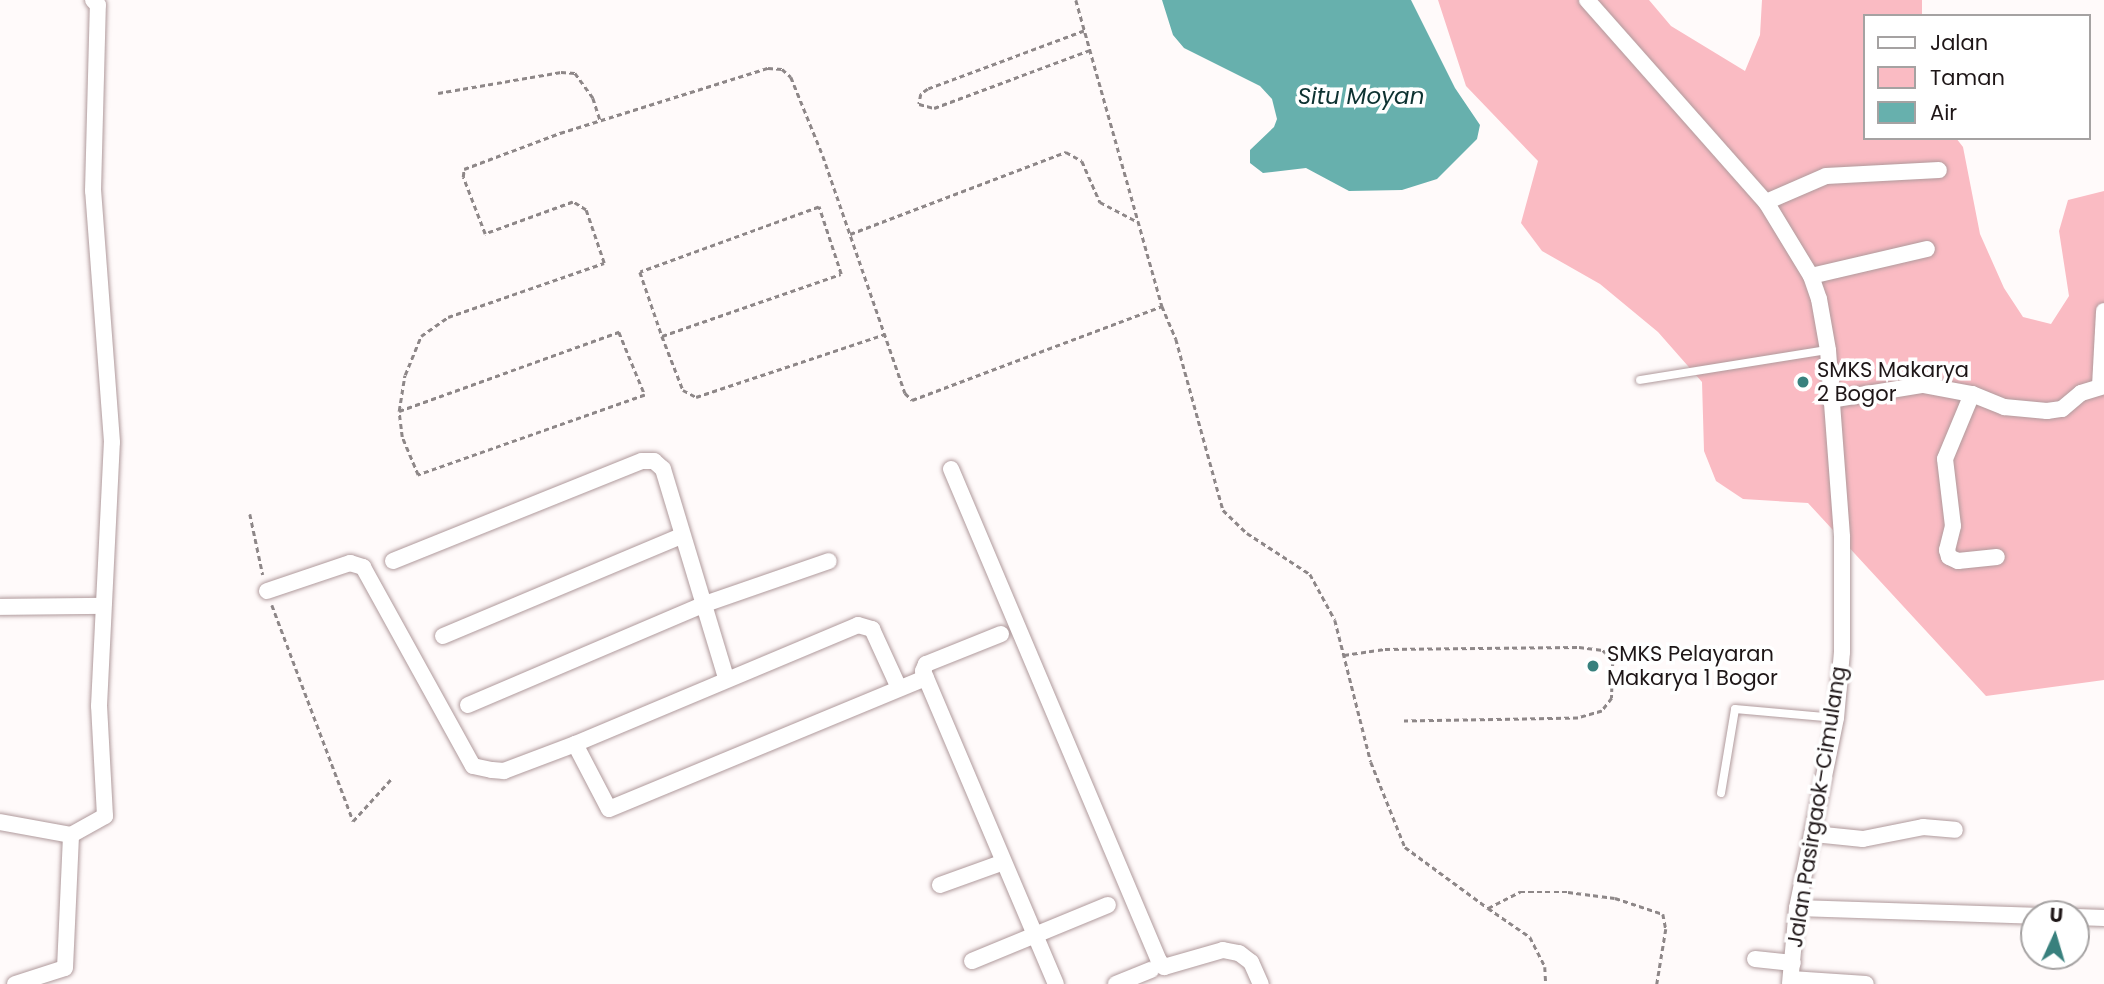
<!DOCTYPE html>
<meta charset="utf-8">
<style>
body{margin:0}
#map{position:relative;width:2104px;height:984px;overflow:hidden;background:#fffafa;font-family:Poppins,sans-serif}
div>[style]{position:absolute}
.green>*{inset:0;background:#fabbc3}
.water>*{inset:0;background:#67b0ad}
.path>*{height:2.5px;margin-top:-1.25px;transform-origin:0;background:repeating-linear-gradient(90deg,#8e8788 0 5px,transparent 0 8.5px)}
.roads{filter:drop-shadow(0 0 2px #b09a9c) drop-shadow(0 0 2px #b09a9c)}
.service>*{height:8px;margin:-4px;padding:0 4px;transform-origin:4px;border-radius:4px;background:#fff}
.minor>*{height:16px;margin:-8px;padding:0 8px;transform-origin:8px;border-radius:8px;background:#fff}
.dots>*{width:19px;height:19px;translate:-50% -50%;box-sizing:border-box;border:4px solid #fff;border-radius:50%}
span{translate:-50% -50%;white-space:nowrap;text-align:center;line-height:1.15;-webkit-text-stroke:7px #fff;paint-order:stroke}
.poi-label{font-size:21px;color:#1e1617}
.left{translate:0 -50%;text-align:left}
.street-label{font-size:21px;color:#1e1617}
.water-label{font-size:23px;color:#0d3231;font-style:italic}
.legend{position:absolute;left:1863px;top:14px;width:228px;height:126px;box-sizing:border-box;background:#fff;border:2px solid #a5a2a2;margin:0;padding:9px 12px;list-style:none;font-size:21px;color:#1e1617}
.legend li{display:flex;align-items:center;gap:14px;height:35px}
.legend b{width:35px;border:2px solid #a5a2a2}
.north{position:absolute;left:2020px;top:900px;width:70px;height:70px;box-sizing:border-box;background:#fff;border:2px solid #a5a2a2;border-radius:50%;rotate:4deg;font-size:19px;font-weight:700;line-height:28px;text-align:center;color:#1e1617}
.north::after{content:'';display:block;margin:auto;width:24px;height:32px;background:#38807d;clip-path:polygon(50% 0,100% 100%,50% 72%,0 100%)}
</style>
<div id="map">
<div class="green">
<div style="clip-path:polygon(1438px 0,1649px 0,1671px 26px,1745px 71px,1760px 35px,1762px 0,1922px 0,1922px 16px,1864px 16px,1864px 138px,1956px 138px,1963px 147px,1980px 234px,2004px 288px,2023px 317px,2051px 324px,2069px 296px,2059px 231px,2068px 200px,2104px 191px,2104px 680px,1986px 696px,1808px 503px,1743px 499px,1716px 481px,1704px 451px,1702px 382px,1658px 332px,1600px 284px,1542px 251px,1521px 223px,1538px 161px,1466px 86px)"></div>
</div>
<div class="water">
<div style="clip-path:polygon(1162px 0,1411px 0,1455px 88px,1480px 125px,1477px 139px,1437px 179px,1402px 190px,1349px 191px,1306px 168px,1263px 173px,1250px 163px,1250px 150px,1274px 127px,1277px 119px,1272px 99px,1260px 86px,1184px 48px,1173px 35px)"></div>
</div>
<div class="path">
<div style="left:1076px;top:0;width:318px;rotate:74.3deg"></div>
<div style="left:1084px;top:31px;width:166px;rotate:159.6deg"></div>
<div style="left:928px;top:89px;width:9px;rotate:144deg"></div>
<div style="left:921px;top:94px;width:10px;rotate:101deg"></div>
<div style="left:919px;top:104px;width:16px;rotate:15deg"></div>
<div style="left:934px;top:108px;width:166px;rotate:-20.4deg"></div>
<div style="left:438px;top:93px;width:125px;rotate:-9.7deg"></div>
<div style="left:561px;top:72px;width:14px;rotate:4deg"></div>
<div style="left:575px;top:73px;width:31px;rotate:54deg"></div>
<div style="left:593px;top:98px;width:23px;rotate:72deg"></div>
<div style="left:850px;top:234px;width:231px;rotate:-20.8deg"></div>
<div style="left:1066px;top:152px;width:18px;rotate:29deg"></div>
<div style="left:1082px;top:161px;width:45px;rotate:66.3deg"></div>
<div style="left:1100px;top:202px;width:43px;rotate:27.8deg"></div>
<div style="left:662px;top:336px;width:189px;rotate:-19.1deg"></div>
<div style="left:841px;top:274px;width:71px;rotate:-108.2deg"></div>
<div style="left:819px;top:207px;width:190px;rotate:160deg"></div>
<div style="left:640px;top:272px;width:68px;rotate:71deg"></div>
<div style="left:662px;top:336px;width:58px;rotate:68.7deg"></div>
<div style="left:683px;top:390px;width:15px;rotate:28deg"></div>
<div style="left:696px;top:397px;width:199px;rotate:-18.4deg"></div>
<div style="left:399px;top:411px;width:234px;rotate:-19.8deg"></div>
<div style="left:619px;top:332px;width:68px;rotate:67.6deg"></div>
<div style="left:645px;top:395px;width:241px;rotate:160.6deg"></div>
<div style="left:418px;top:475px;width:41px;rotate:-112.8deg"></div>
<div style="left:402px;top:437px;width:26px;rotate:-97deg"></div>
<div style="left:399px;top:411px;width:36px;rotate:-81deg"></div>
<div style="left:405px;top:375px;width:42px;rotate:-67.7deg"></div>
<div style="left:421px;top:336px;width:33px;rotate:-35deg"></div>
<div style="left:448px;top:317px;width:165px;rotate:-19.1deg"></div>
<div style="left:604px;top:263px;width:56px;rotate:-108.8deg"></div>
<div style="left:586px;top:210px;width:15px;rotate:-148deg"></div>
<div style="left:573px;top:202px;width:94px;rotate:160deg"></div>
<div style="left:485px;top:234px;width:61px;rotate:-111.1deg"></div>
<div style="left:463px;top:177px;width:8px;rotate:-83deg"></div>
<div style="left:464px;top:169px;width:103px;rotate:-20.6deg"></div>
<div style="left:560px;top:133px;width:218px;rotate:-17.4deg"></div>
<div style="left:768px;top:68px;width:14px;rotate:4deg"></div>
<div style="left:782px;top:69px;width:12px;rotate:42deg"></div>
<div style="left:791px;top:77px;width:85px;rotate:67.9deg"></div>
<div style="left:823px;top:156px;width:251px;rotate:70.9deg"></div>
<div style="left:905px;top:393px;width:10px;rotate:45deg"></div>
<div style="left:912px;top:400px;width:267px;rotate:-20.6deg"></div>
<div style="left:1162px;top:306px;width:36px;rotate:67deg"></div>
<div style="left:1176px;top:339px;width:177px;rotate:74.6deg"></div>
<div style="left:1223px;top:510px;width:33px;rotate:44deg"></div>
<div style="left:1247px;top:533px;width:75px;rotate:33.1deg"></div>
<div style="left:1310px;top:574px;width:52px;rotate:61.5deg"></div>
<div style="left:1335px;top:620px;width:146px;rotate:75.8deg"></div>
<div style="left:1371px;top:762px;width:92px;rotate:68.2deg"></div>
<div style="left:1405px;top:847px;width:103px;rotate:36.3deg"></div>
<div style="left:1488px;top:908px;width:36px;rotate:-27deg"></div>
<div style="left:1520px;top:892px;width:48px"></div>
<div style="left:1568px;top:892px;width:47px;rotate:7.3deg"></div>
<div style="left:1615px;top:898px;width:51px;rotate:18.4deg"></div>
<div style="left:1663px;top:914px;width:15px;rotate:79deg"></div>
<div style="left:1666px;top:929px;width:56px;rotate:99.3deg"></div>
<div style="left:250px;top:514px;width:62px;rotate:78deg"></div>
<div style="left:272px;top:605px;width:231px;rotate:69.4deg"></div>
<div style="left:353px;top:821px;width:58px;rotate:-47.8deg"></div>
<div style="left:1344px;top:655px;width:41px;rotate:-8.3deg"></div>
<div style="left:1385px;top:649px;width:194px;rotate:-0.6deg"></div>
<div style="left:1579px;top:647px;width:24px;rotate:7deg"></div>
<div style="left:1603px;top:650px;width:15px;rotate:48deg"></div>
<div style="left:1613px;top:661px;width:37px;rotate:92deg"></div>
<div style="left:1612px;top:698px;width:16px;rotate:128deg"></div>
<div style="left:1602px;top:711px;width:25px;rotate:164deg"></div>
<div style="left:1578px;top:718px;width:174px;rotate:179deg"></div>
<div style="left:1488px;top:908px;width:51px;rotate:34.6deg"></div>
<div style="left:1530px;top:937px;width:34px;rotate:63deg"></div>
<div style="left:1545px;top:967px;width:17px;rotate:87deg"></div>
</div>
<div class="roads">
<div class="service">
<div style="left:1640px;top:380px;width:190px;rotate:-9.1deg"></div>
<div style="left:1721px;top:793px;width:85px;rotate:-80.5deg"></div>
<div style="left:1735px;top:709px;width:101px;rotate:5.1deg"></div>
</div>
<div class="minor">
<div style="left:1587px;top:0;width:270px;rotate:48.5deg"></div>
<div style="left:1766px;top:202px;width:87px;rotate:58.7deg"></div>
<div style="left:1811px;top:276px;width:24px;rotate:71deg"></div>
<div style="left:1819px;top:299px;width:52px;rotate:80deg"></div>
<div style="left:1828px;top:350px;width:188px;rotate:85.7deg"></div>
<div style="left:1842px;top:537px;width:115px;rotate:90deg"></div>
<div style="left:1842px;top:652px;width:66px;rotate:95.2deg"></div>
<div style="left:1836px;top:718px;width:194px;rotate:101.6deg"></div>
<div style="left:1797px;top:908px;width:76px;rotate:95.3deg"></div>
<div style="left:1766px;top:202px;width:65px;rotate:-23.4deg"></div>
<div style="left:1826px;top:176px;width:113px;rotate:-3deg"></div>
<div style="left:1811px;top:276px;width:119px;rotate:-13.1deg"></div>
<div style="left:2100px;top:386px;width:75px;rotate:-86.9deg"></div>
<div style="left:1972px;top:394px;width:70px;rotate:112.6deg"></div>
<div style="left:1945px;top:459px;width:67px;rotate:83.2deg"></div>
<div style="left:1953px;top:526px;width:25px;rotate:104deg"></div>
<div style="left:1947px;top:550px;width:7px;rotate:74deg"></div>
<div style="left:1949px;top:557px;width:10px;rotate:24deg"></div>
<div style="left:1958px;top:561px;width:39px;rotate:-6deg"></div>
<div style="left:1830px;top:400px;width:94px;rotate:-9.2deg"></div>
<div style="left:1923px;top:385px;width:50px;rotate:10.4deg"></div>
<div style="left:1972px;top:394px;width:35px;rotate:22deg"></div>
<div style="left:2004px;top:407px;width:43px;rotate:5.3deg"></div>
<div style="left:2047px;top:411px;width:15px;rotate:-8deg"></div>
<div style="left:2062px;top:409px;width:25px;rotate:-40deg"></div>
<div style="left:2081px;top:393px;width:24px;rotate:-17deg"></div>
<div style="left:951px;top:469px;width:534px;rotate:67.08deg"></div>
<div style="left:1159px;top:961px;width:8px;rotate:50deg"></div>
<div style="left:1164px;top:967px;width:61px;rotate:-16.1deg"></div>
<div style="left:1223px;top:950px;width:16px;rotate:11deg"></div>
<div style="left:1239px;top:953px;width:15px;rotate:37deg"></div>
<div style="left:1251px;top:962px;width:24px;rotate:66deg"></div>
<div style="left:393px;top:561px;width:268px;rotate:-21.9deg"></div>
<div style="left:642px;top:461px;width:12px"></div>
<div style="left:654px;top:461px;width:12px;rotate:42deg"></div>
<div style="left:663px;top:469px;width:218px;rotate:73.2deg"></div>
<div style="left:267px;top:591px;width:88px;rotate:-18.6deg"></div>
<div style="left:350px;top:563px;width:14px;rotate:17deg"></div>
<div style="left:363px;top:567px;width:227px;rotate:61.1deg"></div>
<div style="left:473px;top:766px;width:19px;rotate:12deg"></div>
<div style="left:492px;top:770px;width:12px;rotate:5deg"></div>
<div style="left:504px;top:771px;width:76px;rotate:-20.8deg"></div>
<div style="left:575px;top:744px;width:307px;rotate:-22.8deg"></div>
<div style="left:858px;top:625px;width:15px;rotate:16deg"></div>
<div style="left:872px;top:629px;width:65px;rotate:65.4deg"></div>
<div style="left:0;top:607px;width:102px;rotate:-0.6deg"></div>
<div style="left:1001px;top:634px;width:81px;rotate:158.2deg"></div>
<div style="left:926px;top:664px;width:8px;rotate:113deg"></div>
<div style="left:923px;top:671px;width:340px;rotate:67deg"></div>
<div style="left:443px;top:636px;width:258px;rotate:-22.8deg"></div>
<div style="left:468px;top:705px;width:254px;rotate:-23.1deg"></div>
<div style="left:702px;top:605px;width:134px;rotate:-19.1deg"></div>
<div style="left:575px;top:744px;width:73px;rotate:62.4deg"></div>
<div style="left:609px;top:809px;width:343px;rotate:-22.5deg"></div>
<div style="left:0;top:822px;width:72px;rotate:10.4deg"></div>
<div style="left:1814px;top:834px;width:49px;rotate:5.8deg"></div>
<div style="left:1863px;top:839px;width:61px;rotate:-11.3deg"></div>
<div style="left:1923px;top:827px;width:32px;rotate:5deg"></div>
<div style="left:940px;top:885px;width:65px;rotate:-19.8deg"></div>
<div style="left:1797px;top:908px;width:237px;rotate:1.9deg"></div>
<div style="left:2076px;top:917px;width:28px;rotate:2deg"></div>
<div style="left:1755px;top:959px;width:38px;rotate:6deg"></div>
<div style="left:972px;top:961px;width:147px;rotate:-22.4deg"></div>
<div style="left:1791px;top:979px;width:75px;rotate:3.8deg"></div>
<div style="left:15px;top:984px;width:52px;rotate:-17.7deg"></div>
<div style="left:65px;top:968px;width:133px;rotate:-87.4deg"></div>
<div style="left:71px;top:835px;width:39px;rotate:-29deg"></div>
<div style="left:105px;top:816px;width:110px;rotate:-93.1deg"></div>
<div style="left:99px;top:706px;width:264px;rotate:-87.2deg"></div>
<div style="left:112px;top:442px;width:252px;rotate:-94.3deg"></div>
<div style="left:93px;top:191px;width:186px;rotate:-88.5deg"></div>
<div style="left:98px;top:5px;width:7px;rotate:-135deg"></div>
<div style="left:1116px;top:984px;width:38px;rotate:-22deg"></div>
</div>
</div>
<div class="dots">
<div style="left:1803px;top:382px;background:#38807d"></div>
<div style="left:1593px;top:666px;background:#38807d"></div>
</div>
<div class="poi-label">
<span class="left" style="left:1817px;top:382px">SMKS Makarya<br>2 Bogor</span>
<span class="left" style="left:1607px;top:666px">SMKS Pelayaran<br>Makarya 1 Bogor</span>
</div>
<div class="street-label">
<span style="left:1817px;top:807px;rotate:-81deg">Jalan Pasirgaok–Cimulang</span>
</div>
<div class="water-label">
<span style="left:1361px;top:96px">Situ Moyan</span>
</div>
<ul class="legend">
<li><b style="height:9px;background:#fff"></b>Jalan</li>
<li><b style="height:19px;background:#fabbc3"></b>Taman</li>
<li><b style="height:19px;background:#67b0ad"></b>Air</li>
</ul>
<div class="north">U</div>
</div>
